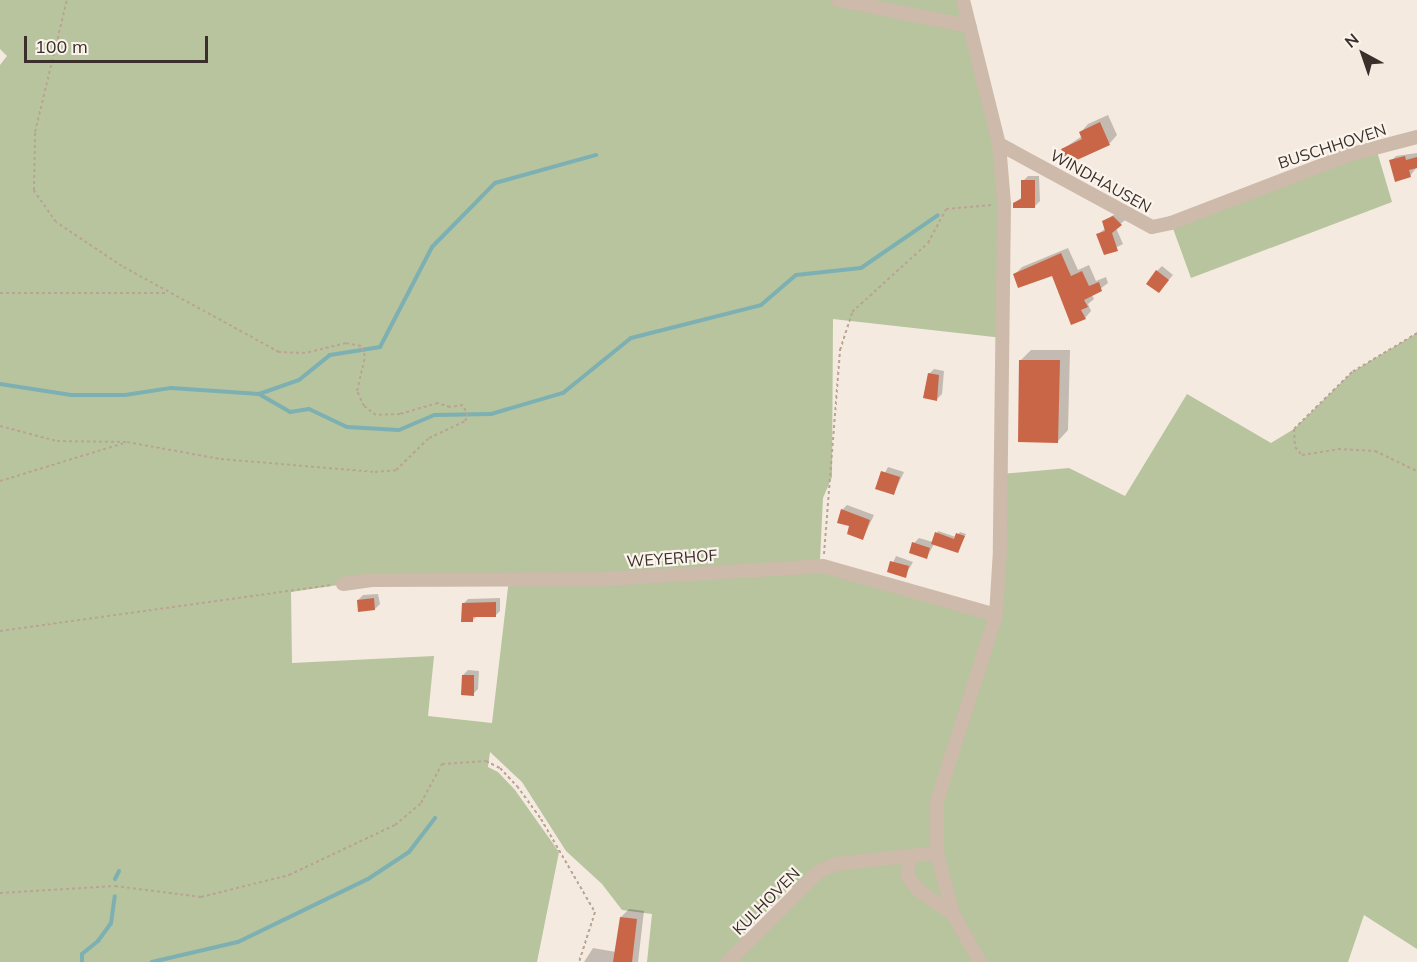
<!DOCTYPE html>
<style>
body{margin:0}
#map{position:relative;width:1417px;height:962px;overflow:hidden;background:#f4eadf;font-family:Mulish,sans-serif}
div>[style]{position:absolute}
.green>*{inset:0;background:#b7c49e}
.shadow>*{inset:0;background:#0003}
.stream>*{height:4px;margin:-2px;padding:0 2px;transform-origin:2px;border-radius:2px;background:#7db0b2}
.building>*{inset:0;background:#c96648}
.path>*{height:2px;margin-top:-1px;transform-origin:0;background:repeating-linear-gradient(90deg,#b9a494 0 3px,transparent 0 6px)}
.minor>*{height:14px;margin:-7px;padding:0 7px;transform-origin:7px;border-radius:7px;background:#cdbaaa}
span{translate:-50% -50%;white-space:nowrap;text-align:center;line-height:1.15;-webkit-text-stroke:4.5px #fbf4ec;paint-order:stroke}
.street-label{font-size:16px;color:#3a2f2a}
.north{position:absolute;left:1333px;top:24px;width:60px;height:60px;-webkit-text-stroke:4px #fbf4ec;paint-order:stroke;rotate:320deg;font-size:16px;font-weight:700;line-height:24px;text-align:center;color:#3a2f2a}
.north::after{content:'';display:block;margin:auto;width:21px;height:27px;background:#3a2f2a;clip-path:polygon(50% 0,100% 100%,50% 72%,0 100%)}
.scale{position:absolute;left:24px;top:36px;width:184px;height:27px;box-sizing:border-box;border:3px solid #3a2f2a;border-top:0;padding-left:8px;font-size:18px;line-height:21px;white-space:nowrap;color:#3a2f2a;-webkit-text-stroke:4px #fbf4ec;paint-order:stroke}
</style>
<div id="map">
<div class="green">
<div style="clip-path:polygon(evenodd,0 0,963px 0,999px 144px,1004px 204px,1003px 338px,833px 319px,832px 477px,823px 498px,820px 560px,996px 615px,972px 698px,987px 662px,1001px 605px,1001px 474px,1069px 468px,1125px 496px,1187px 394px,1271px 443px,1294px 429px,1352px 372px,1417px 333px,1417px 949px,1364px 915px,1348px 962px,647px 962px,652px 914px,622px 910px,602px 884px,566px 851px,522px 782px,490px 752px,488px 767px,498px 772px,515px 790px,559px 852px,537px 962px,0 962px,0 65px,7px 56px,0 49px,0 0,509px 579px,492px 723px,428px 716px,434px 656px,292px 663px,291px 592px,372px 580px,509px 579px,0 0,792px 886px,795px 900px,756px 941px,742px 936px,792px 886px)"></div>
<div style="clip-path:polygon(1376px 148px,1392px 202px,1191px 278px,1171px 223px)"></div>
</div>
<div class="shadow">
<div style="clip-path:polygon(1108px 115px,1117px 135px,1110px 143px,1068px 162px,1063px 149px,1082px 136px,1081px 132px,1088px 124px)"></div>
<div style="clip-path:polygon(1417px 153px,1417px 167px,1410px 176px,1391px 161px,1396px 156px)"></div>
<div style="clip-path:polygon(1028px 176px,1039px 176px,1040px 201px,1035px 206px,1014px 203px,1022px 197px,1023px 181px)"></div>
<div style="clip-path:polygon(1119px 212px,1126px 219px,1116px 228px,1123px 244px,1105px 253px,1098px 234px,1106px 228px,1103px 221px)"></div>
<div style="clip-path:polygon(1068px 248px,1078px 270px,1089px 265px,1096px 281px,1106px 277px,1108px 283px,1092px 295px,1094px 299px,1088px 304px,1091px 311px,1085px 318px,1053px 275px,1015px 274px,1022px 267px)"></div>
<div style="clip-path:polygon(1162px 266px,1173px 275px,1159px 291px,1157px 271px)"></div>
<div style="clip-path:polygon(1031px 350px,1070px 350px,1068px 430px,1058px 441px,1021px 360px)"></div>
<div style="clip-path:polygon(934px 369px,944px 371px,942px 394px,937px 399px,929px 374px)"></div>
<div style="clip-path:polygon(888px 467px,904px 472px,894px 493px,877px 488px)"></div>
<div style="clip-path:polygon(847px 505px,874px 515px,863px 538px,842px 510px)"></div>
<div style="clip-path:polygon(938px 531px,956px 537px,960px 532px,966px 534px,957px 551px,934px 544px,927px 557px,914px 543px,919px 538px,933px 542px)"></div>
<div style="clip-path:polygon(896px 556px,913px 562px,905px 576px,889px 571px)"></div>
<div style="clip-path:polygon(378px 594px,380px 604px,375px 609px,358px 600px,363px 595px)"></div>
<div style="clip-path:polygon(500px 598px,500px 611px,495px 616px,477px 616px,472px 621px,463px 604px,468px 599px)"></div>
<div style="clip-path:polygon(468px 670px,479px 671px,478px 689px,473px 694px,463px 675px)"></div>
<div style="clip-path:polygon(629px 909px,644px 911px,638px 962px,584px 962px,593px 948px,616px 952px,621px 917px)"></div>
</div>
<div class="stream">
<div style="left:0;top:384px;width:72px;rotate:8.8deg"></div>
<div style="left:71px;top:395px;width:54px"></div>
<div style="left:125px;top:395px;width:47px;rotate:-8.7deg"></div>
<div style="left:171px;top:388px;width:88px;rotate:3.9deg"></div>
<div style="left:259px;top:394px;width:42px;rotate:-19.3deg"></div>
<div style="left:299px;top:380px;width:40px;rotate:-39deg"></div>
<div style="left:330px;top:355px;width:51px;rotate:-9.1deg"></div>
<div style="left:380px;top:347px;width:113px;rotate:-62.5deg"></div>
<div style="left:432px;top:247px;width:90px;rotate:-45.5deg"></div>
<div style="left:495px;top:183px;width:105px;rotate:-15.5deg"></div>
<div style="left:259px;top:394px;width:36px;rotate:30deg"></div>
<div style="left:290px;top:412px;width:19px;rotate:-9deg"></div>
<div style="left:309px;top:409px;width:42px;rotate:25.3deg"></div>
<div style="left:347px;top:427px;width:52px;rotate:3.3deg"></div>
<div style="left:399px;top:430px;width:39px;rotate:-23deg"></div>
<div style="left:435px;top:415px;width:56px;rotate:-1deg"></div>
<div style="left:491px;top:414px;width:75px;rotate:-16.3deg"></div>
<div style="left:563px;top:393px;width:87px;rotate:-39deg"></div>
<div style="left:631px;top:338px;width:134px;rotate:-14.2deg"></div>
<div style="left:761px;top:305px;width:46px;rotate:-40.6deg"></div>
<div style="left:796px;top:275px;width:65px;rotate:-6.1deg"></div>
<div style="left:861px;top:268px;width:93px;rotate:-34.5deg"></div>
<div style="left:115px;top:879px;width:9px;rotate:-63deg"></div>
<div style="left:82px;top:962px;width:8px;rotate:-90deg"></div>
<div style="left:82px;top:954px;width:21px;rotate:-39deg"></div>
<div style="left:98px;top:941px;width:22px;rotate:-54deg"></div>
<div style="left:111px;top:923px;width:27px;rotate:-82deg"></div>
<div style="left:152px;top:962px;width:88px;rotate:-13.1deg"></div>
<div style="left:238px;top:942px;width:144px;rotate:-25.9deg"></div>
<div style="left:368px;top:879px;width:49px;rotate:-33.4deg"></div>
<div style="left:409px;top:852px;width:43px;rotate:-52.6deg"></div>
</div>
<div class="building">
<div style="clip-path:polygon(1100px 122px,1110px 145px,1068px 164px,1061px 149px,1082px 139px,1079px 132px)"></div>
<div style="clip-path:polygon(1405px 156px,1406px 160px,1417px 157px,1417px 168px,1409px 170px,1411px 177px,1395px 182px,1389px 160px)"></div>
<div style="clip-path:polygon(1021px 180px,1035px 180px,1035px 208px,1013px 208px,1013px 203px,1021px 199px)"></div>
<div style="clip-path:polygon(1113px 216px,1122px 225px,1112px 233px,1118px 251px,1104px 255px,1096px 234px,1105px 231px,1102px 221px)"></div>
<div style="clip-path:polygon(1061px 253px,1071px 276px,1082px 271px,1089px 286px,1099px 282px,1102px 291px,1084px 300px,1088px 307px,1081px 310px,1086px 319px,1071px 325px,1052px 276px,1018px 288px,1013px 274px)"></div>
<div style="clip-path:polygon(1156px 270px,1169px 280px,1159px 293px,1146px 284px)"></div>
<div style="clip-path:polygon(1019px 360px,1060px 360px,1058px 443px,1018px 442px)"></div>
<div style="clip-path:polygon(928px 373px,939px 375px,937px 401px,923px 398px)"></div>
<div style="clip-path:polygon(881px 471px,900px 477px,894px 495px,875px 489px)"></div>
<div style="clip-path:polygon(841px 509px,870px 520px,863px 540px,847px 534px,849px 526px,837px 523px)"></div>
<div style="clip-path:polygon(935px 532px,954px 539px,956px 533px,965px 536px,958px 553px,931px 544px)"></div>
<div style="clip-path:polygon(912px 542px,930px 548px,927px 559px,909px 553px)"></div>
<div style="clip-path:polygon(890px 561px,909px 566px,906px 578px,887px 572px)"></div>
<div style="clip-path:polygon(374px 598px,375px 610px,358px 612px,357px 600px)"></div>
<div style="clip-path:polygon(496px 602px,496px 617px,473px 617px,473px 622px,461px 622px,462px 603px)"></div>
<div style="clip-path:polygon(462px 675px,474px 675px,474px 696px,461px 695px)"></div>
<div style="clip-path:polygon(620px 917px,637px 919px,632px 962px,613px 962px)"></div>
</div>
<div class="path">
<div style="left:0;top:293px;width:168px"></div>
<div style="left:1417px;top:333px;width:76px;rotate:149deg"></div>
<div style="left:1352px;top:372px;width:81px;rotate:135.5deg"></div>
<div style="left:1294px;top:429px;width:18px;rotate:87deg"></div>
<div style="left:1295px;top:447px;width:11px;rotate:49deg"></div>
<div style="left:1302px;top:455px;width:36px;rotate:-9deg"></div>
<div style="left:1338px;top:449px;width:37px;rotate:3deg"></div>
<div style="left:1375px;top:451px;width:47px;rotate:25.5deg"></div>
<div style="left:0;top:426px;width:59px;rotate:14.7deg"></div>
<div style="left:57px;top:441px;width:70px;rotate:0.8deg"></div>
<div style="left:127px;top:442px;width:96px;rotate:10.3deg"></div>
<div style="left:221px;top:459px;width:155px;rotate:4.8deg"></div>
<div style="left:375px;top:472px;width:21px;rotate:-5deg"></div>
<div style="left:396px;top:470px;width:46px;rotate:-44.1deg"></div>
<div style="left:429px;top:438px;width:40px;rotate:-25deg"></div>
<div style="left:465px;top:421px;width:6px;rotate:-59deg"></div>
<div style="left:468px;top:416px;width:12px;rotate:-114deg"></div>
<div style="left:463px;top:405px;width:13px;rotate:171deg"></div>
<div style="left:450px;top:407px;width:13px;rotate:-162deg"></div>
<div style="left:438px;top:403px;width:40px;rotate:164deg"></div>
<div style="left:400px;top:414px;width:24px;rotate:178deg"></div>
<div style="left:376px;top:415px;width:15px;rotate:-143deg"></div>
<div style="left:364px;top:406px;width:17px;rotate:-115deg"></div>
<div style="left:357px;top:391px;width:36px;rotate:-77deg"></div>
<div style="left:365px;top:356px;width:11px;rotate:-112deg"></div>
<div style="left:361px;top:346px;width:15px;rotate:-169deg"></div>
<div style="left:346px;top:343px;width:42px;rotate:166.3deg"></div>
<div style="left:305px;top:353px;width:26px;rotate:-178deg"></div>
<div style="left:279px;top:352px;width:179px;rotate:-151.3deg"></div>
<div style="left:122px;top:266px;width:79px;rotate:-146.3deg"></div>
<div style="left:56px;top:222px;width:39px;rotate:-125deg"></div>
<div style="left:34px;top:190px;width:58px;rotate:-89deg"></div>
<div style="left:35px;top:132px;width:136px;rotate:-76.4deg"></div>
<div style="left:0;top:481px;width:130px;rotate:-17deg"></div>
<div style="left:824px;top:554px;width:205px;rotate:-85.5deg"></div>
<div style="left:840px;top:350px;width:40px;rotate:-72deg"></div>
<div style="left:852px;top:312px;width:103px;rotate:-42.2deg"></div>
<div style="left:928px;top:243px;width:38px;rotate:-62deg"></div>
<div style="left:946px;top:209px;width:46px;rotate:-5deg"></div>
<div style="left:0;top:631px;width:334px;rotate:-7.9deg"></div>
<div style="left:0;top:893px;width:115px;rotate:-3.5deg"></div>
<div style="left:115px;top:886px;width:87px;rotate:7.3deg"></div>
<div style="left:201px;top:897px;width:91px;rotate:-14deg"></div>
<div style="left:289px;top:875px;width:117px;rotate:-25.3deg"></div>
<div style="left:395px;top:825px;width:34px;rotate:-40deg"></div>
<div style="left:421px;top:803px;width:44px;rotate:-61.7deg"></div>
<div style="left:442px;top:764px;width:44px;rotate:-3.9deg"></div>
<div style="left:486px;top:761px;width:16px;rotate:27deg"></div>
<div style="left:500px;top:768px;width:25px;rotate:47deg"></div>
<div style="left:517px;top:786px;width:41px;rotate:54deg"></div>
<div style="left:541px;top:819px;width:108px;rotate:59.9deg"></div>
<div style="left:595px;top:912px;width:52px;rotate:107.7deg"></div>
</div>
<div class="minor">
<div style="left:838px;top:0;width:134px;rotate:11.2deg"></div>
<div style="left:963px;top:0;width:148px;rotate:76deg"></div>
<div style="left:999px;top:144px;width:60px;rotate:85.2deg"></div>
<div style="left:1004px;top:204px;width:346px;rotate:90.7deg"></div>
<div style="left:1000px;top:550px;width:65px;rotate:93.5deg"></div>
<div style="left:996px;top:615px;width:195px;rotate:107.6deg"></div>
<div style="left:937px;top:801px;width:52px;rotate:90deg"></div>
<div style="left:937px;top:853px;width:63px;rotate:75.3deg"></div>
<div style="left:953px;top:914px;width:55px;rotate:60.6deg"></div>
<div style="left:999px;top:144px;width:174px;rotate:28.5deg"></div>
<div style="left:1152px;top:227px;width:19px;rotate:-12deg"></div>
<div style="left:1171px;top:223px;width:190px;rotate:-21deg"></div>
<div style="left:1348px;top:155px;width:71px;rotate:-14.6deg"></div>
<div style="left:343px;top:584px;width:29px;rotate:-8deg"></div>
<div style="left:372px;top:580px;width:235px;rotate:-0.2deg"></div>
<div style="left:607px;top:579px;width:216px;rotate:-3.4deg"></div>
<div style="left:823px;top:566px;width:180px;rotate:15.8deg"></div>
<div style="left:911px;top:856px;width:19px;rotate:102deg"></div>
<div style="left:907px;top:875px;width:19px;rotate:54deg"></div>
<div style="left:918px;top:890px;width:42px;rotate:34.4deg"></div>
<div style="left:728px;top:962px;width:127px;rotate:-45deg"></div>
<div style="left:818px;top:872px;width:20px;rotate:-24deg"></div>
<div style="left:836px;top:864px;width:102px;rotate:-6.2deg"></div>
</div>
<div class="street-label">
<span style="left:1332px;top:146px;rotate:-18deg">BUSCHHOVEN</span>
<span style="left:1101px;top:181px;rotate:29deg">WINDHAUSEN</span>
<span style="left:672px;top:558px;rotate:-4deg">WEYERHOF</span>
<span style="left:766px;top:901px;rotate:-45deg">KULHOVEN</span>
</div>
<div class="north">N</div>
<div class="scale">100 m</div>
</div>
